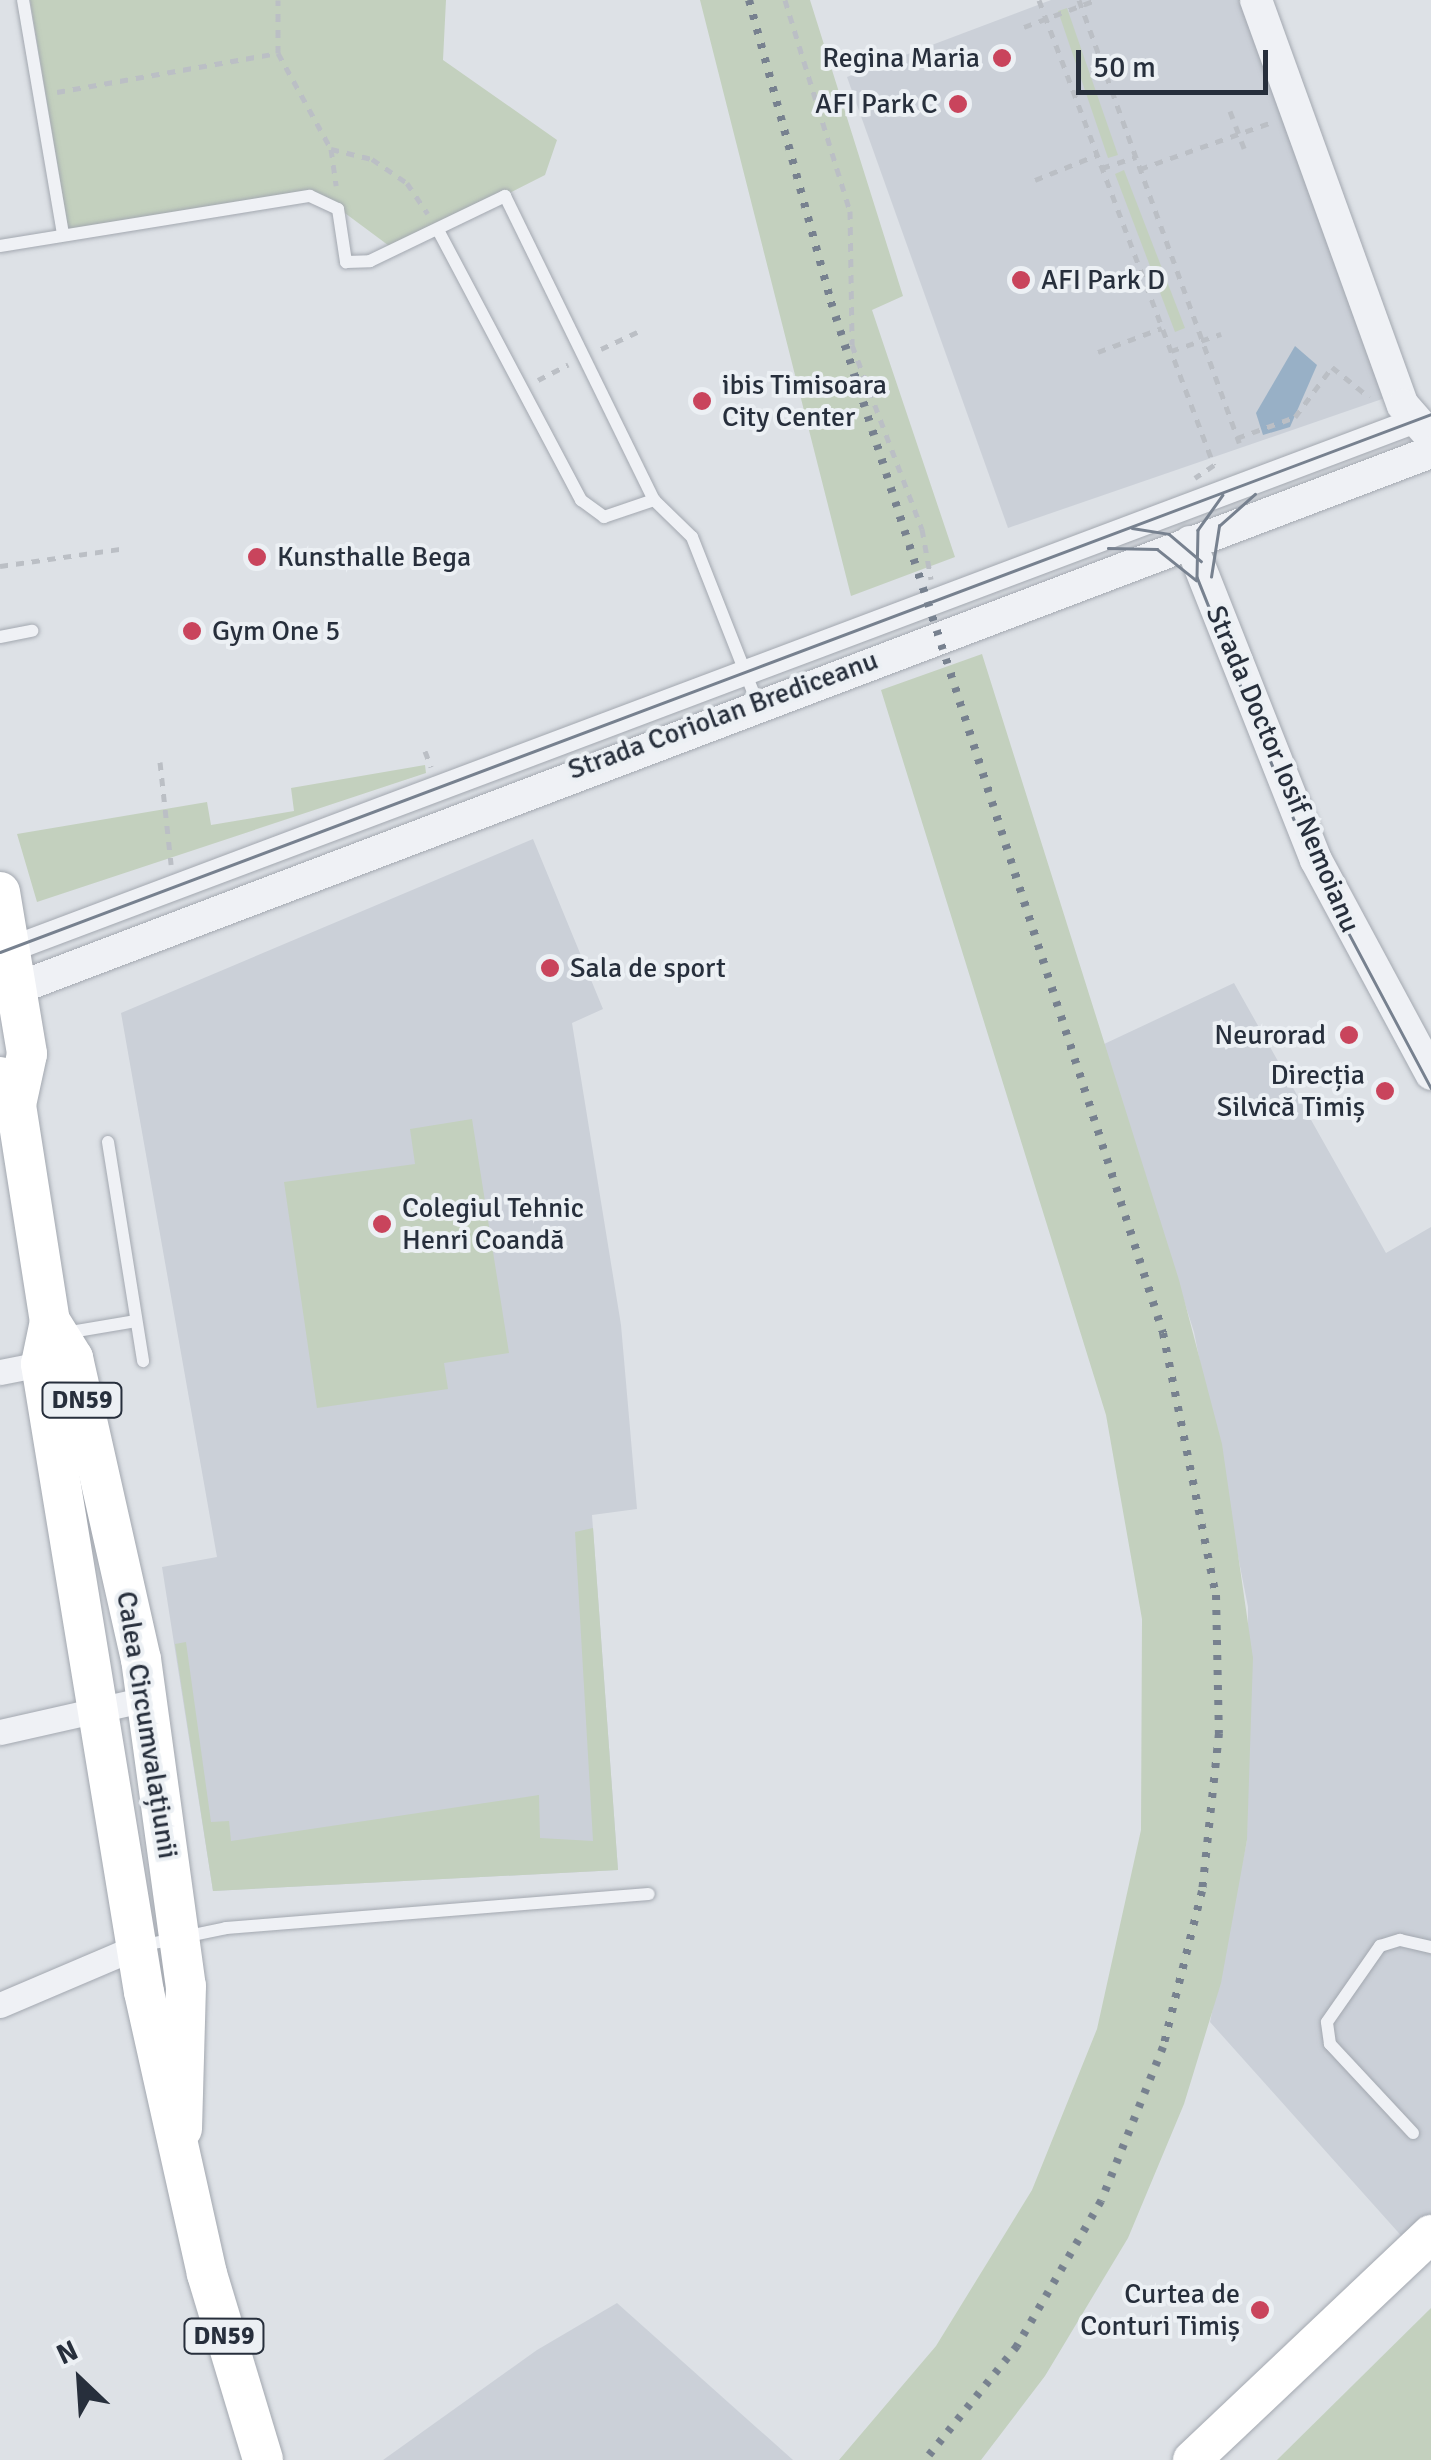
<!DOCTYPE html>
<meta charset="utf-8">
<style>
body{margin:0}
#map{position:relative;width:1431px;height:2460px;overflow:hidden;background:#dde1e6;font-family:Signika,sans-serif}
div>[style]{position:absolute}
.built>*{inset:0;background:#cbd0d8}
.green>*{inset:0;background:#c3d0be}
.water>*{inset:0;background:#98b0c6}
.path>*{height:5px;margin-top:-2.5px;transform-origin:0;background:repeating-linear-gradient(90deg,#bbbfc5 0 8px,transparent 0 16px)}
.roads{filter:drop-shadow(0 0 2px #a3a8b0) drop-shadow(0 0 2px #a3a8b0)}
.service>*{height:12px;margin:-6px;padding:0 6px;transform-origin:6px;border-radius:6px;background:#eff1f5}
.minor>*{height:25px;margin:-12.5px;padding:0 12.5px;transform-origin:12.5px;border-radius:12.5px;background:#eff1f5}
.tertiary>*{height:32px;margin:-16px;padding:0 16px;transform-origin:16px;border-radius:16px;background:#eff1f5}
.secondary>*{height:38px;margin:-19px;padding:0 19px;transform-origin:19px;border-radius:19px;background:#fff}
.primary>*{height:40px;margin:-20px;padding:0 20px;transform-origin:20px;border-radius:20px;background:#fff}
.tram>*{height:2.5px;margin:-1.25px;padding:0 1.25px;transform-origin:1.25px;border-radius:1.25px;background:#77818f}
.rail>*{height:8px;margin-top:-4px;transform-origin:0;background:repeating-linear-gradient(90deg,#77818f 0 5px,transparent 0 15px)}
.path-bridge>*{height:5px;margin-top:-2.5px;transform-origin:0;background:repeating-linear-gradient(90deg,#bbbfc5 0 8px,transparent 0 16px)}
.dots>*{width:28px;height:28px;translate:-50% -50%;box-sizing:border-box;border:5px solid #ecf0f4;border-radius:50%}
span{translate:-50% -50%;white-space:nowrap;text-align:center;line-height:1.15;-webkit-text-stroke:8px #ecf0f4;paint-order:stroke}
.shield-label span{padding:2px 8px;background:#ecf0f4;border:2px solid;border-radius:8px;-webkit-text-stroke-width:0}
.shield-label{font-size:25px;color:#272f3c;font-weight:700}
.poi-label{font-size:28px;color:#272f3c}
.right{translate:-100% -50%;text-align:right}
.left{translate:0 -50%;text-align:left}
.street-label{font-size:28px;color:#272f3c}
.north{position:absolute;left:30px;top:2330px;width:100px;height:100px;-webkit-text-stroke:8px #ecf0f4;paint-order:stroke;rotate:335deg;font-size:28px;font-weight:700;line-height:40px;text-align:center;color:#272f3c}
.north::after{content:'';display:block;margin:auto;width:35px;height:45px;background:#272f3c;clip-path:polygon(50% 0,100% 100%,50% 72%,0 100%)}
.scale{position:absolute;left:1076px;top:50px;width:192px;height:45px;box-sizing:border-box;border:5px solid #272f3c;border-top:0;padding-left:12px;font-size:30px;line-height:35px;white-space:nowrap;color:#272f3c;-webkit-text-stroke:8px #ecf0f4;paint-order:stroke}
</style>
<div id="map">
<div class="built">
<div style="clip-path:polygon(1051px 0,1240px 0,1385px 398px,1008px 528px,847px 77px)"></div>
<div style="clip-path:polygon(533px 839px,603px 1009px,572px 1023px,621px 1325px,637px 1509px,592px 1515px,618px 1870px,213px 1891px,162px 1567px,217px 1557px,121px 1013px)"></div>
<div style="clip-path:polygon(1234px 983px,1386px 1253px,1431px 1227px,1431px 2234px,1414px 2250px,1210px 2022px,1247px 1840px,1248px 1607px,1194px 1332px,1102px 1045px)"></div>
<div style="clip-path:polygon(617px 2303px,793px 2460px,383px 2460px,537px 2350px)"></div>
</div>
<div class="green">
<div style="clip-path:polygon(30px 0,446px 0,443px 60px,557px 140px,545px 175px,396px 251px,326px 199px,69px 234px)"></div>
<div style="clip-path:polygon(700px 0,810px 0,903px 296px,872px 310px,955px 557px,851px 596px)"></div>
<div style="clip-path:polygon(1067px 8px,1118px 155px,1108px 158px,1058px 11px)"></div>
<div style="clip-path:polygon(1124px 170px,1185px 328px,1175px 332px,1115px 174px)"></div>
<div style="clip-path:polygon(982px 654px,1179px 1280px,1222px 1444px,1253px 1658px,1247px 1840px,1221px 1983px,1184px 2104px,1128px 2238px,1045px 2376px,981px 2460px,839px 2460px,936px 2346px,1032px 2190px,1097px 2029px,1141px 1830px,1142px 1619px,1106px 1415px,881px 690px)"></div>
<div style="clip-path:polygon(425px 765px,426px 773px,37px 902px,17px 834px,207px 802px,211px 825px,294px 811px,291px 788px)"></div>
<div style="clip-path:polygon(472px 1119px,509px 1353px,444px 1363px,448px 1389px,317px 1408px,284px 1182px,415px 1164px,410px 1129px)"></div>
<div style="clip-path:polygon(593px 1528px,618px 1870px,213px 1891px,175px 1644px,186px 1642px,211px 1822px,229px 1821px,231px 1841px,539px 1795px,540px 1838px,593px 1841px,575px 1532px)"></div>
<div style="clip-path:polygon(1431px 2308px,1431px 2460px,1277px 2460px)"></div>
</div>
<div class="water">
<div style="clip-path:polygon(1295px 346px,1317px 365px,1290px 427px,1263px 435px,1256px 413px)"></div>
</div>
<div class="path">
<div style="left:785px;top:0;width:221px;rotate:72.9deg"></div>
<div style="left:850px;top:211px;width:134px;rotate:89.1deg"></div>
<div style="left:852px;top:345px;width:197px;rotate:69.2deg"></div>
<div style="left:922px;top:529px;width:51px;rotate:79.8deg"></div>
<div style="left:1039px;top:0;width:497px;rotate:69.4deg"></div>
<div style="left:1214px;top:465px;width:23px;rotate:146deg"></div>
<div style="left:1079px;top:0;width:471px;rotate:70.1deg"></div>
<div style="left:278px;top:53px;width:110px;rotate:61.1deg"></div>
<div style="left:331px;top:149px;width:37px;rotate:82deg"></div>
<div style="left:57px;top:92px;width:224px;rotate:-10deg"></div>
<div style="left:278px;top:53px;width:53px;rotate:-90deg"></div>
<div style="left:331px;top:149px;width:42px;rotate:13.7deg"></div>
<div style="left:372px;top:159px;width:42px;rotate:34.4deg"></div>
<div style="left:407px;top:183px;width:37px;rotate:56deg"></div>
<div style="left:1102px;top:168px;width:36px;rotate:-18deg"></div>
<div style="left:1140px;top:169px;width:137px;rotate:-19.6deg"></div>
<div style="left:1035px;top:180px;width:67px;rotate:-22deg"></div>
<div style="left:601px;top:349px;width:40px;rotate:-25deg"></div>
<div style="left:1171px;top:351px;width:53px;rotate:-18.8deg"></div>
<div style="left:1098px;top:352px;width:68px;rotate:-20.6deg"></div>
<div style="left:538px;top:380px;width:34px;rotate:-27deg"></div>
<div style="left:1237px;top:438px;width:62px;rotate:-19.9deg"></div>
<div style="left:1295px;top:417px;width:62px;rotate:-53.5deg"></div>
<div style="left:1332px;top:367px;width:48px;rotate:39deg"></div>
<div style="left:0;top:566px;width:127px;rotate:-8.1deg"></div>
<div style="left:425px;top:751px;width:17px;rotate:69deg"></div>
<div style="left:160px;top:762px;width:103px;rotate:83.8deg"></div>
</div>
<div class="roads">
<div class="service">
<div style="left:23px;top:0;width:238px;rotate:80.3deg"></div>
<div style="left:438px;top:230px;width:306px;rotate:62.1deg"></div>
<div style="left:581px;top:500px;width:29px;rotate:36deg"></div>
<div style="left:604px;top:517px;width:53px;rotate:-18.8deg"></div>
<div style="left:0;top:246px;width:314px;rotate:-9.2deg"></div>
<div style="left:310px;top:196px;width:31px;rotate:25deg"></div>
<div style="left:338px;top:209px;width:54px;rotate:81.4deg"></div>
<div style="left:346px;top:262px;width:24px;rotate:-2deg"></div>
<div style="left:370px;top:261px;width:150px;rotate:-25.7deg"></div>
<div style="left:505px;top:196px;width:339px;rotate:63.9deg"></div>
<div style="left:654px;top:500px;width:53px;rotate:44.2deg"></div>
<div style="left:692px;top:537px;width:177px;rotate:68.5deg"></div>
<div style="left:0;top:637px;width:33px;rotate:-11deg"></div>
<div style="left:108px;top:1142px;width:222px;rotate:80.9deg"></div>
<div style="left:65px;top:1333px;width:72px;rotate:-9.6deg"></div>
<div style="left:140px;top:1946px;width:88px;rotate:-11.8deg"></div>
<div style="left:226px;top:1928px;width:424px;rotate:-4.6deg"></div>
<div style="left:1413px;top:2133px;width:122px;rotate:-133deg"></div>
<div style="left:1330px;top:2044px;width:22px;rotate:-98deg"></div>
<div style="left:1327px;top:2022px;width:93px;rotate:-55.1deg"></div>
<div style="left:1380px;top:1946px;width:21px;rotate:-17deg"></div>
<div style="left:1400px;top:1940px;width:32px;rotate:13deg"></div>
</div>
<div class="minor">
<div style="left:12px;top:948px;width:1494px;rotate:-20.62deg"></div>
<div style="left:0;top:1372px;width:42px;rotate:-11deg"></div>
<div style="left:0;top:1732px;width:151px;rotate:-12.7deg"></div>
<div style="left:0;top:2005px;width:148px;rotate:-23.1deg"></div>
</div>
<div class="tertiary">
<div style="left:1256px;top:0;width:431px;rotate:70.1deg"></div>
<div style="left:1403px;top:405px;width:43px;rotate:48.8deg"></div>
<div style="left:1190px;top:542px;width:342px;rotate:68.4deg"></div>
<div style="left:1316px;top:860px;width:243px;rotate:61.7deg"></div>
<div style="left:18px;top:988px;width:1511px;rotate:-20.77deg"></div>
</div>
<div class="secondary">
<div style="left:1192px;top:2460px;width:329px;rotate:-43.4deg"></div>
</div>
<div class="primary">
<div style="left:0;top:892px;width:164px;rotate:80.5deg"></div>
<div style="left:27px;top:1054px;width:52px;rotate:102.2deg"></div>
<div style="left:0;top:1077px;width:32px;rotate:60deg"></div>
<div style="left:16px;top:1105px;width:219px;rotate:81.1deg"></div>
<div style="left:50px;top:1321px;width:44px;rotate:101.8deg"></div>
<div style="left:41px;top:1364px;width:636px;rotate:80.69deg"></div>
<div style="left:144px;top:1992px;width:289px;rotate:77.4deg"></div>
<div style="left:207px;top:2274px;width:194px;rotate:73.2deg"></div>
<div style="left:50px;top:1321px;width:44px;rotate:58.1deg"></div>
<div style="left:73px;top:1358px;width:309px;rotate:77.3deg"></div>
<div style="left:141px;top:1659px;width:330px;rotate:82.2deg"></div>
<div style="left:186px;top:1986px;width:143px;rotate:91.6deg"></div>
</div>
</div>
<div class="tram">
<div style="left:1223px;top:495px;width:43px;rotate:125.5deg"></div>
<div style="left:1198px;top:530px;width:47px;rotate:91.2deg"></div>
<div style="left:1197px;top:577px;width:307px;rotate:68.2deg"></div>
<div style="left:1311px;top:862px;width:256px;rotate:62deg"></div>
<div style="left:1132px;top:528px;width:37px;rotate:9deg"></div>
<div style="left:1169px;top:534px;width:42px;rotate:40.2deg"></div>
<div style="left:1108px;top:548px;width:49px;rotate:1.2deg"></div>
<div style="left:1157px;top:549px;width:50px;rotate:38.5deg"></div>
<div style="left:1211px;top:577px;width:52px;rotate:-81.1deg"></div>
<div style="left:1219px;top:526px;width:48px;rotate:-41.6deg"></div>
<div style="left:0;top:952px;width:1529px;rotate:-20.6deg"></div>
</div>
<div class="rail">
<div style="left:749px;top:0;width:313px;rotate:74.8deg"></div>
<div style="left:831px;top:302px;width:1083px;rotate:72.15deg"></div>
<div style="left:1163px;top:1333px;width:267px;rotate:78.6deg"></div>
<div style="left:1216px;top:1595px;width:138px;rotate:88.8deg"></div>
<div style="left:1219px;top:1733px;width:159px;rotate:96.1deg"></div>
<div style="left:1202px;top:1891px;width:161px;rotate:104deg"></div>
<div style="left:1163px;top:2047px;width:166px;rotate:111.9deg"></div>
<div style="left:1101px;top:2201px;width:168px;rotate:120.1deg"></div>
<div style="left:1017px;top:2346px;width:146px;rotate:128.9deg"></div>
</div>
<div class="path-bridge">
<div style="left:1024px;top:27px;width:77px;rotate:-20.6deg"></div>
<div style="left:1230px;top:111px;width:48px;rotate:69.3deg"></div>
</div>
<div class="dots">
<div style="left:1002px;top:58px;background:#c9445c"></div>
<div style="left:958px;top:104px;background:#c9445c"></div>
<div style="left:1021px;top:280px;background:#c9445c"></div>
<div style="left:702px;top:401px;background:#c9445c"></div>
<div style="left:257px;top:557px;background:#c9445c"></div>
<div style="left:192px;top:631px;background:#c9445c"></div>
<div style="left:550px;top:968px;background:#c9445c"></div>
<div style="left:1349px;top:1035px;background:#c9445c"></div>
<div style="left:1385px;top:1091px;background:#c9445c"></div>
<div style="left:382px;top:1224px;background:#c9445c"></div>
<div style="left:1260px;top:2310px;background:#c9445c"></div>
</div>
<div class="shield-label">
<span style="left:82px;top:1400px">DN59</span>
<span style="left:224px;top:2336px">DN59</span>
</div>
<div class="poi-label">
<span class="right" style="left:980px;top:58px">Regina Maria</span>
<span class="right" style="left:938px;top:104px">AFI Park C</span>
<span class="left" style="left:1041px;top:280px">AFI Park D</span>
<span class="left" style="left:722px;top:401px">ibis Timisoara<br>City Center</span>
<span class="left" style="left:277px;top:557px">Kunsthalle Bega</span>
<span class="left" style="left:212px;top:631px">Gym One 5</span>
<span class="left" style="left:570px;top:968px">Sala de sport</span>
<span class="right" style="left:1326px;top:1035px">Neurorad</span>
<span class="right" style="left:1365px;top:1091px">Direcția<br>Silvică Timiș</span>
<span class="left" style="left:402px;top:1224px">Colegiul Tehnic<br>Henri Coandă</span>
<span class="right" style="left:1240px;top:2310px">Curtea de<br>Conturi Timiș</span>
</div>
<div class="street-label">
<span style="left:723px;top:715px;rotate:-20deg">Strada Coriolan Brediceanu</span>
<span style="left:1283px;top:769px;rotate:67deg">Strada Doctor Iosif Nemoianu</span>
<span style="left:147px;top:1725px;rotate:81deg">Calea Circumvalațiunii</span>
</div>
<div class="north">N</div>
<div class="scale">50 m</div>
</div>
